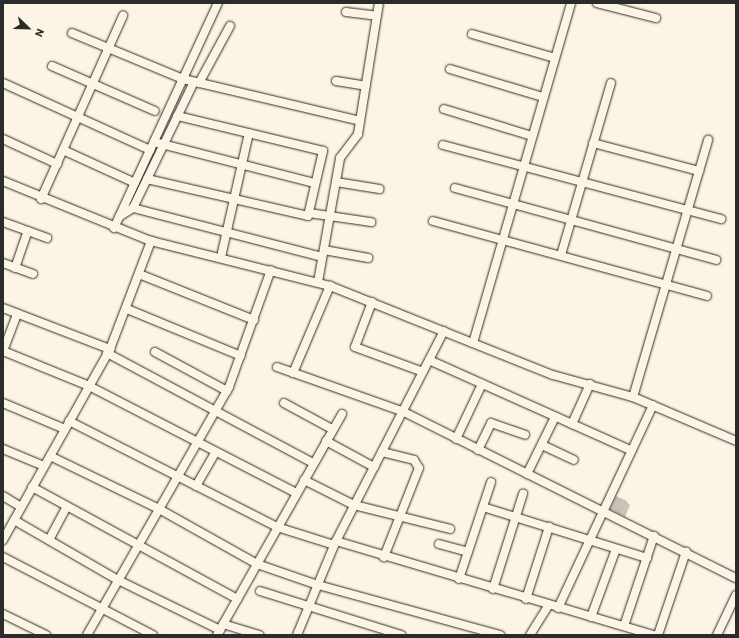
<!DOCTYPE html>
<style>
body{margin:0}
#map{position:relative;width:739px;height:638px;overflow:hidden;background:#fcf5e5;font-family:Itim,sans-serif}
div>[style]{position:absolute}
.shadow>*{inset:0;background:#0003}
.building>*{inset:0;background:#c8c3b7}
.roads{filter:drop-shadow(0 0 1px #2b2b2b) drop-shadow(0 0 1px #2b2b2b)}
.minor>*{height:8px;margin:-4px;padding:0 4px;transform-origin:4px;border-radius:4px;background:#fcf5e5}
span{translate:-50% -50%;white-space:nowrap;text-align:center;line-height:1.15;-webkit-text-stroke:3.5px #fcf5e5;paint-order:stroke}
.frame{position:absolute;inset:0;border:4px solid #2b2b2b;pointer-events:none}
.north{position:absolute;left:8px;top:8px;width:40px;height:40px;-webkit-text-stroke:3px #fcf5e5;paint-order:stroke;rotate:113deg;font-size:11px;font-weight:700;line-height:16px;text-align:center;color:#2b2b2b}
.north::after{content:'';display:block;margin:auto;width:14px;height:18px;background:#2b2b2b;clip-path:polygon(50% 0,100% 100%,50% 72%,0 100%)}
</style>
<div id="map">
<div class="shadow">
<div style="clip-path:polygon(627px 502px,630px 505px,625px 517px,612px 509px)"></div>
</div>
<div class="building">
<div style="clip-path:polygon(616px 496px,627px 501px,621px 515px,610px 509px)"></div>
</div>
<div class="roads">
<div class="minor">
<div style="left:597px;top:3px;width:61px;rotate:14.3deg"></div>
<div style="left:346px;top:12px;width:31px;rotate:7deg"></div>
<div style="left:72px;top:33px;width:120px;rotate:22.5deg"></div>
<div style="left:183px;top:79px;width:182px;rotate:13.3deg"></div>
<div style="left:472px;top:34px;width:86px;rotate:16.1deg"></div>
<div style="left:52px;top:66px;width:112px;rotate:23.6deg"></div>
<div style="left:450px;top:69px;width:97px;rotate:16.8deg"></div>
<div style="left:336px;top:81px;width:30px;rotate:9deg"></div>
<div style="left:3px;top:83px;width:162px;rotate:24.5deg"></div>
<div style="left:199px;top:83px;width:65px;rotate:-61.5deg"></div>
<div style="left:444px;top:109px;width:92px;rotate:17.1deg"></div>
<div style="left:3px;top:139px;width:60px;rotate:24.8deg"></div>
<div style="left:154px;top:142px;width:166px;rotate:14.3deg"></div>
<div style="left:593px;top:143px;width:110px;rotate:14.8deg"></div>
<div style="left:443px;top:145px;width:288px;rotate:14.9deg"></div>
<div style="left:63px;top:150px;width:79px;rotate:24.6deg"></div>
<div style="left:147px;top:179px;width:165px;rotate:12.9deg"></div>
<div style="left:308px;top:216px;width:67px;rotate:-77deg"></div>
<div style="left:323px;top:151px;width:150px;rotate:-166.5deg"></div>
<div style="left:3px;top:181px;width:160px;rotate:22.1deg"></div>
<div style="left:151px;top:241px;width:185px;rotate:14.1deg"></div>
<div style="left:330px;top:286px;width:240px;rotate:21.8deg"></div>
<div style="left:553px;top:375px;width:83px;rotate:15.4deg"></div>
<div style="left:633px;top:397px;width:112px;rotate:23.1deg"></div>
<div style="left:336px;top:182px;width:44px;rotate:9.2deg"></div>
<div style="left:455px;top:188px;width:271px;rotate:15.4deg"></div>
<div style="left:41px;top:199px;width:201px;rotate:-65.9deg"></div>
<div style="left:133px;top:208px;width:195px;rotate:14.5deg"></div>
<div style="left:309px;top:213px;width:63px;rotate:8.3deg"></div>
<div style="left:119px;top:217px;width:17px;rotate:-33deg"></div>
<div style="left:133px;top:208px;width:140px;rotate:-64.2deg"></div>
<div style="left:433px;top:221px;width:284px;rotate:15.3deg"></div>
<div style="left:3px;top:222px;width:47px;rotate:20deg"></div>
<div style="left:114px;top:228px;width:248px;rotate:-65.2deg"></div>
<div style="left:324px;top:250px;width:45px;rotate:10.3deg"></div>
<div style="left:561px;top:255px;width:179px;rotate:-73.8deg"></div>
<div style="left:221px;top:257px;width:127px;rotate:-77.3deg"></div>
<div style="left:3px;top:263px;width:32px;rotate:20deg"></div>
<div style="left:15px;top:268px;width:39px;rotate:-71deg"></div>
<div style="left:139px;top:274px;width:124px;rotate:21.8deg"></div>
<div style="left:318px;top:282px;width:126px;rotate:-79.9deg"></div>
<div style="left:340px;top:158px;width:30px;rotate:-53deg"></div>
<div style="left:358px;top:134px;width:133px;rotate:-80.9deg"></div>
<div style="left:372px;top:302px;width:48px;rotate:110.7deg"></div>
<div style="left:355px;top:347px;width:72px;rotate:20.2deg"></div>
<div style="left:3px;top:308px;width:115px;rotate:21deg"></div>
<div style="left:127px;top:309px;width:123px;rotate:22.4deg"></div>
<div style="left:473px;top:343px;width:354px;rotate:-73.9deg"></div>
<div style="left:3px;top:351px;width:93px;rotate:22.1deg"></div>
<div style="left:89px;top:386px;width:233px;rotate:27.3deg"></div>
<div style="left:3px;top:351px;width:40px;rotate:-69deg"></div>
<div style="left:155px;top:352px;width:82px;rotate:28.4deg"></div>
<div style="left:107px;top:353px;width:234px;rotate:28.1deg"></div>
<div style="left:429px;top:360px;width:222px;rotate:24.1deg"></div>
<div style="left:277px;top:367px;width:135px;rotate:19.5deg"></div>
<div style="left:404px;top:412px;width:371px;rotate:26.6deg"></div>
<div style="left:293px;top:373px;width:95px;rotate:-67deg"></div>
<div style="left:633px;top:397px;width:268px;rotate:-73.7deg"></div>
<div style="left:3px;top:403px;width:67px;rotate:22.8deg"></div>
<div style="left:284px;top:403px;width:55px;rotate:28.4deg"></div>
<div style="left:69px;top:421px;width:233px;rotate:27deg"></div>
<div style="left:277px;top:527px;width:60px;rotate:17.5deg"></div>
<div style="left:572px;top:424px;width:44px;rotate:-65.8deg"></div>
<div style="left:456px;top:439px;width:61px;rotate:-64.7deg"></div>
<div style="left:326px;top:441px;width:55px;rotate:28.4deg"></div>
<div style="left:542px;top:445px;width:35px;rotate:25deg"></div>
<div style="left:3px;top:449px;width:44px;rotate:22.5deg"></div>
<div style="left:478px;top:450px;width:30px;rotate:-64deg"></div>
<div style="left:491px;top:423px;width:36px;rotate:19deg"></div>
<div style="left:382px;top:452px;width:33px;rotate:14deg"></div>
<div style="left:414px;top:460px;width:9px;rotate:58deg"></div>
<div style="left:419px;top:468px;width:96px;rotate:111.5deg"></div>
<div style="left:50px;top:456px;width:121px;rotate:25.9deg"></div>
<div style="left:159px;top:509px;width:112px;rotate:29.3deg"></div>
<div style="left:257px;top:564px;width:65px;rotate:19deg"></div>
<div style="left:318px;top:585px;width:189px;rotate:15.4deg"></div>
<div style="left:527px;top:474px;width:64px;rotate:-63.8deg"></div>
<div style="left:304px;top:480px;width:56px;rotate:26.6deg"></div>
<div style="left:354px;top:505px;width:99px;rotate:14deg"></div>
<div style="left:196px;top:486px;width:39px;rotate:-60deg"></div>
<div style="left:32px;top:487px;width:234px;rotate:28.6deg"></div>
<div style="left:3px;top:496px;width:21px;rotate:31deg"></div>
<div style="left:483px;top:507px;width:172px;rotate:17.3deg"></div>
<div style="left:14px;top:520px;width:120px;rotate:30deg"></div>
<div style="left:118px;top:580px;width:114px;rotate:26.1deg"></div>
<div style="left:3px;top:540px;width:219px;rotate:-60.7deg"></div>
<div style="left:110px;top:349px;width:116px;rotate:-69.2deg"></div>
<div style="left:49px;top:540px;width:38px;rotate:-62deg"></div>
<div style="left:336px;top:541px;width:332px;rotate:16.5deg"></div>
<div style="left:439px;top:544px;width:30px;rotate:15deg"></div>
<div style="left:3px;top:557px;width:169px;rotate:27.5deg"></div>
<div style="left:459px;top:579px;width:102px;rotate:-71.7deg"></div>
<div style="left:493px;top:589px;width:100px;rotate:-72.5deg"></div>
<div style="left:260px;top:591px;width:148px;rotate:17.3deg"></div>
<div style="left:526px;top:599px;width:76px;rotate:-72.3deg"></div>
<div style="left:558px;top:608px;width:224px;rotate:-64.9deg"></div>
<div style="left:3px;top:614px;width:48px;rotate:26deg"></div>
<div style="left:591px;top:617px;width:72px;rotate:-69.8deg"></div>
<div style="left:223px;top:624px;width:38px;rotate:17deg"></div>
<div style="left:624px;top:626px;width:95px;rotate:-71.6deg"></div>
<div style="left:87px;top:635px;width:286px;rotate:-60.2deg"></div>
<div style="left:229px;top:387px;width:124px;rotate:-70.3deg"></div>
<div style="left:217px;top:635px;width:254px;rotate:-60.5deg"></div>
<div style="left:297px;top:635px;width:102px;rotate:-67.5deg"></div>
<div style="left:336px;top:541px;width:236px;rotate:-62.8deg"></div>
<div style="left:530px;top:635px;width:36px;rotate:-58deg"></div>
<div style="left:658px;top:635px;width:88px;rotate:-71.4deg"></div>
<div style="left:717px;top:635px;width:44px;rotate:-64.6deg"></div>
</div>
</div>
<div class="frame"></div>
<div class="north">N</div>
</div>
